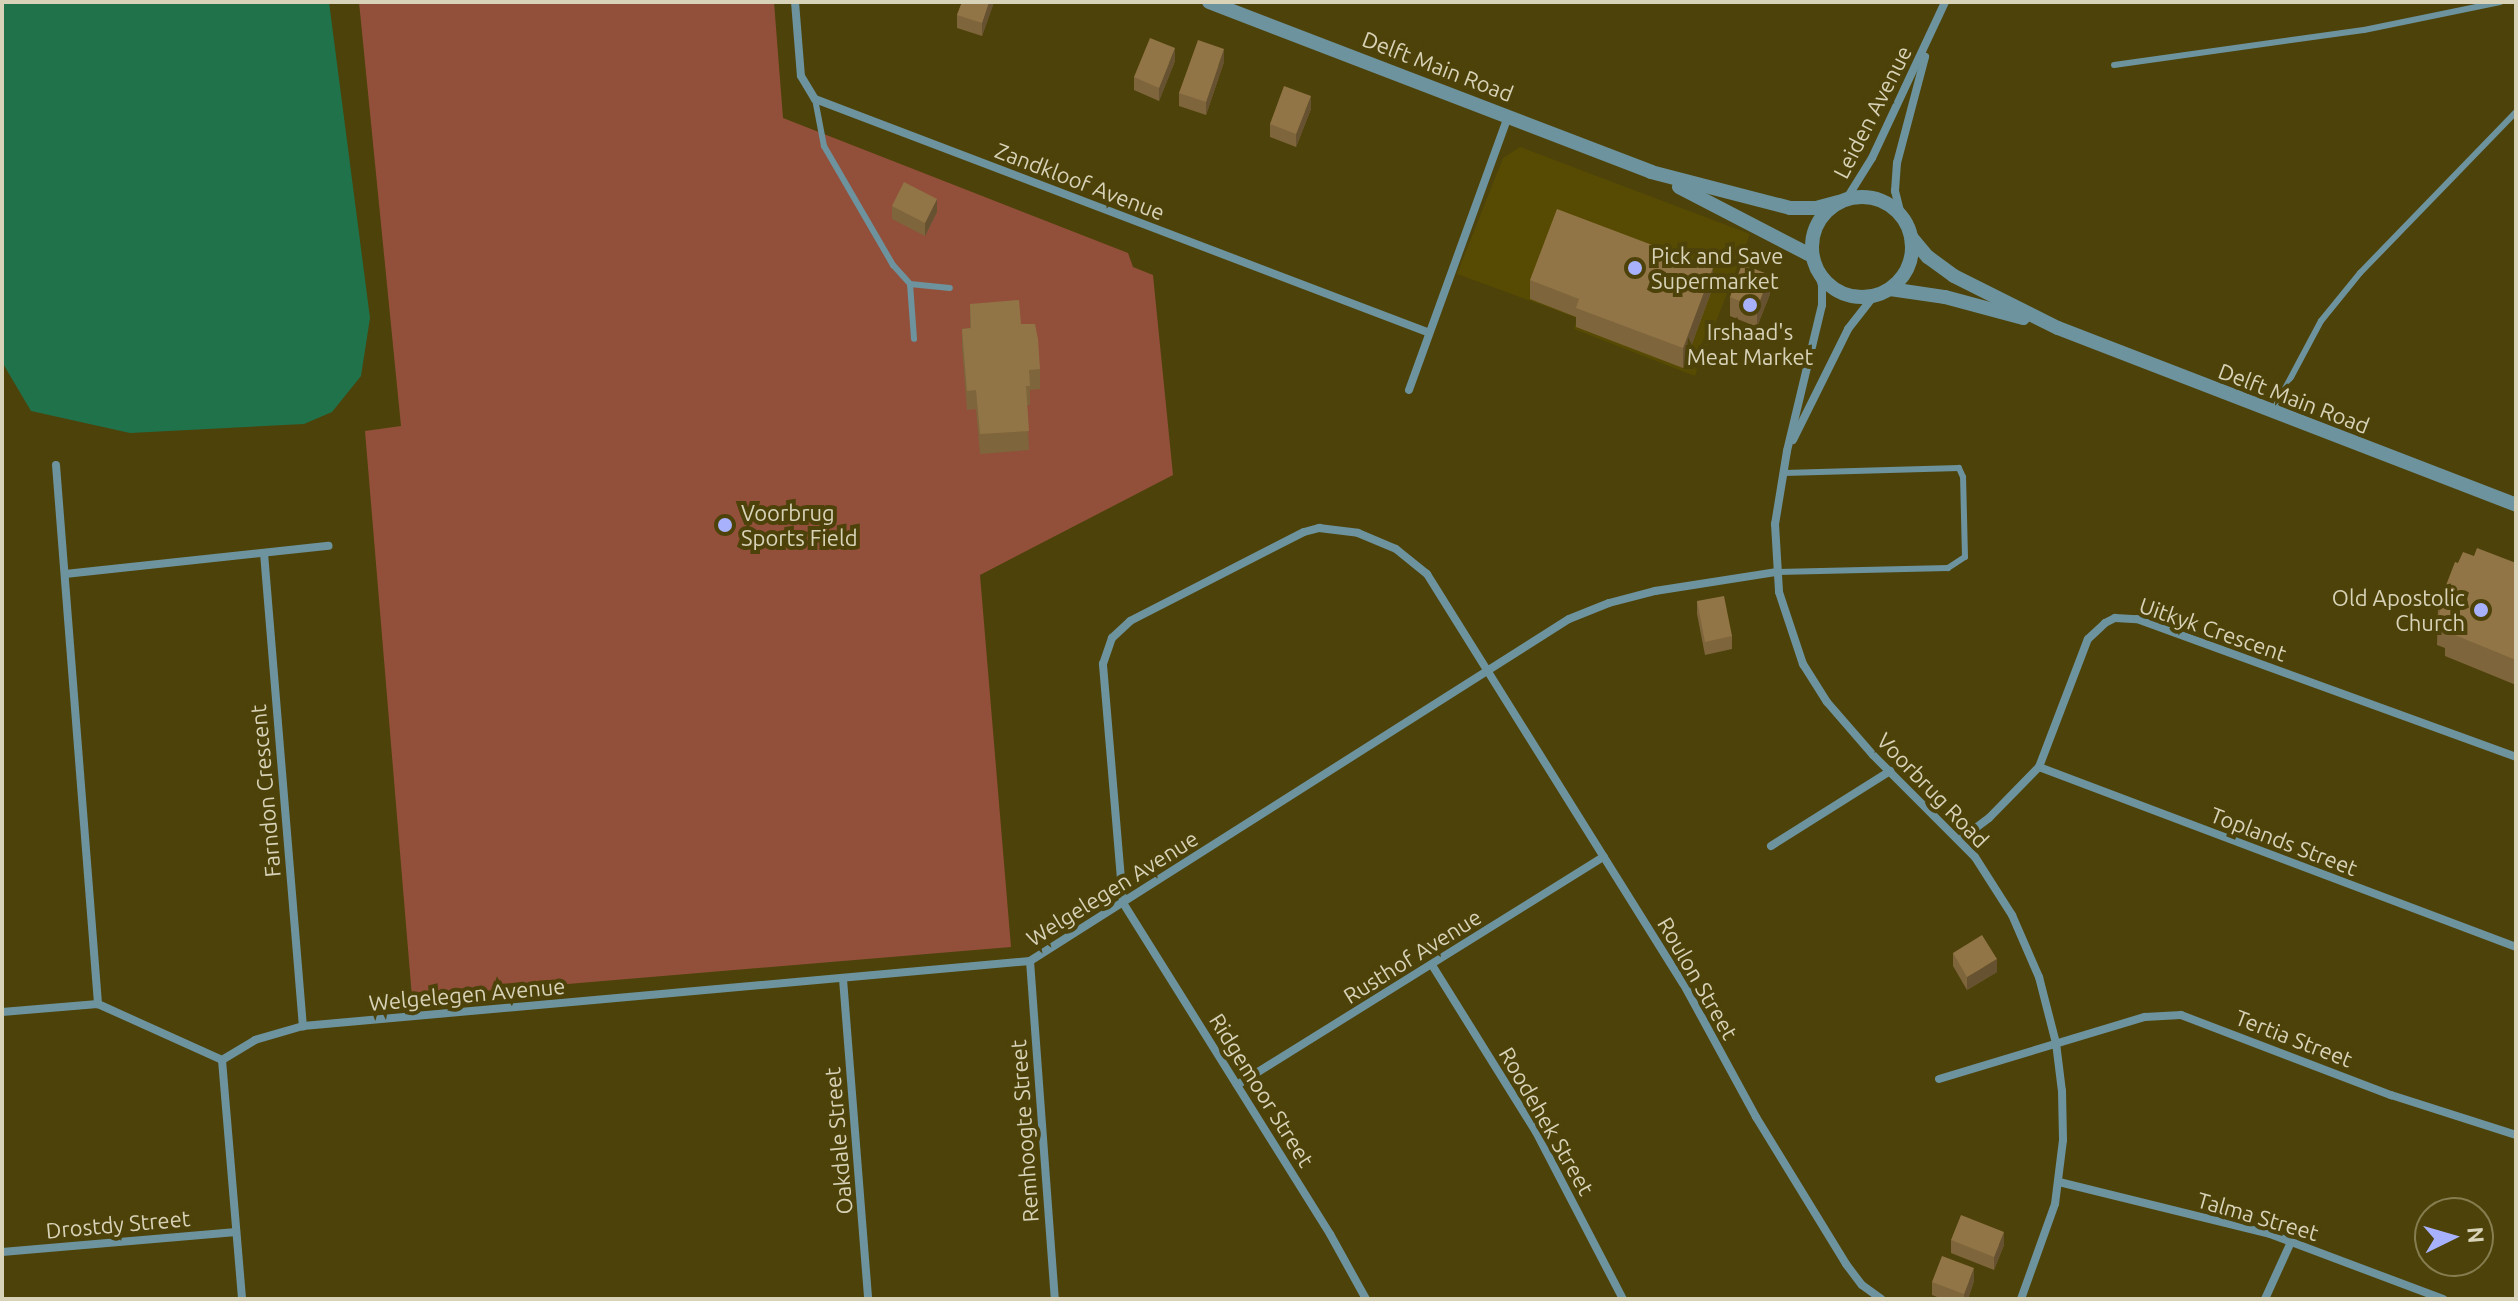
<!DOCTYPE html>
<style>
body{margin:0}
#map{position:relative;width:2518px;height:1301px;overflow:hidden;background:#4d4209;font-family:Ubuntu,sans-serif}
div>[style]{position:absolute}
.built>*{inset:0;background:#574b04}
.green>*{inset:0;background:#92503b}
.water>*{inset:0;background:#20724b}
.service>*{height:6px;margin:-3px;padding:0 3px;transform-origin:3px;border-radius:3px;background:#6d939e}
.minor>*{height:8px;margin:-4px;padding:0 4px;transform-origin:4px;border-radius:4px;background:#6d939e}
.tertiary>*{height:14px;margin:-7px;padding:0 7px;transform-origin:7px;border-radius:7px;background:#6d939e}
.tertiary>.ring{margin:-7px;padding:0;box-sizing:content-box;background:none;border:14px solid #6d939e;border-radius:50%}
.wall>*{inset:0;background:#7e653c}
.shaded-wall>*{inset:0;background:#665231}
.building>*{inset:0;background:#927546}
.dots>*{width:22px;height:22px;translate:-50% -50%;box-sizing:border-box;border:4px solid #4d4209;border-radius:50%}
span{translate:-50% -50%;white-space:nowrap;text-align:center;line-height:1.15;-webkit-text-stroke:8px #4d4209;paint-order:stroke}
.street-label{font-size:22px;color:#d8d3b8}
.poi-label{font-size:22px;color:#d8d3b8}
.left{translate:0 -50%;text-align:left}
.right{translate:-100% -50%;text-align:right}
.frame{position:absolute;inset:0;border:4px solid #d8d3b8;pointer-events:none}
.north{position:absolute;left:2414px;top:1197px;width:80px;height:80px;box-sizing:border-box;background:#4d4209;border:2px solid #857c4f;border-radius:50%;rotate:85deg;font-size:22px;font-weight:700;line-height:32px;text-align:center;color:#d8d3b8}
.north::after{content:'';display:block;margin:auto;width:28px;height:36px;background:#a7b1fc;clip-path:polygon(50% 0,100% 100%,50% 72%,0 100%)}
</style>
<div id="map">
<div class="built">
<div style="clip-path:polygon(1520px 147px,1750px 234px,1695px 376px,1574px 329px,1577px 318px,1457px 274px,1503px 158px)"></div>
</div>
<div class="green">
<div style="clip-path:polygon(359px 2px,774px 2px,783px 118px,1128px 253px,1133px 267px,1153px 275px,1173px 475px,980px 575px,1011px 947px,412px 997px,365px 431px,401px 426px)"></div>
</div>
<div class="water">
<div style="clip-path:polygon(2px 2px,329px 2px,370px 318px,361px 376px,332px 412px,304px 424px,130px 433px,31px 411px,2px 362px)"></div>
</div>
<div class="service">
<div style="left:2114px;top:65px;width:252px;rotate:-8deg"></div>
<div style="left:2364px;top:30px;width:139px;rotate:-11.6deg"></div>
<div style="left:815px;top:99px;width:48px;rotate:79.2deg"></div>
<div style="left:824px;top:146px;width:138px;rotate:59.9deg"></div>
<div style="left:893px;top:265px;width:25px;rotate:48deg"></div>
<div style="left:910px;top:284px;width:40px;rotate:5.7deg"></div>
<div style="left:910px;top:284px;width:55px;rotate:85.8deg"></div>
<div style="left:2274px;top:409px;width:100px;rotate:-61.9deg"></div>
<div style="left:2321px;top:321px;width:62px;rotate:-50.9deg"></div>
<div style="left:2360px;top:273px;width:224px;rotate:-45.9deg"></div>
<div style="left:1776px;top:572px;width:172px;rotate:-1.3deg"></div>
<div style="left:1948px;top:568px;width:20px;rotate:-33deg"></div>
<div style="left:1965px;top:557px;width:80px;rotate:-91.4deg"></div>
<div style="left:1963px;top:477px;width:10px;rotate:-114deg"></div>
<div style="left:1959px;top:468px;width:175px;rotate:178.4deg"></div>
</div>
<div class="minor">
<div style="left:795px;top:2px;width:74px;rotate:85.4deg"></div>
<div style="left:801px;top:76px;width:27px;rotate:59deg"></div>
<div style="left:815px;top:99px;width:655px;rotate:20.84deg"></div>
<div style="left:1847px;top:198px;width:47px;rotate:-58deg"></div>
<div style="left:1872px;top:158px;width:172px;rotate:-64.9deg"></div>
<div style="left:1901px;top:215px;width:25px;rotate:-104deg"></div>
<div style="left:1895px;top:191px;width:28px;rotate:-86deg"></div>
<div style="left:1897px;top:163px;width:110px;rotate:-75.2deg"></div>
<div style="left:1818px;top:273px;width:13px;rotate:72deg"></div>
<div style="left:1822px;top:285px;width:20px;rotate:90deg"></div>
<div style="left:1822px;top:305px;width:150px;rotate:103.5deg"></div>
<div style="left:1787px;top:451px;width:74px;rotate:99.3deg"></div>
<div style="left:1775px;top:524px;width:68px;rotate:86.6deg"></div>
<div style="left:1779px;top:592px;width:76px;rotate:71.6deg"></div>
<div style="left:1803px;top:664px;width:45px;rotate:57.7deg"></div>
<div style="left:1827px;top:702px;width:70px;rotate:49deg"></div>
<div style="left:1873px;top:755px;width:144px;rotate:45deg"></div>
<div style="left:1975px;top:857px;width:69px;rotate:57.5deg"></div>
<div style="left:2012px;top:915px;width:68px;rotate:66.5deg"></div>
<div style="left:2039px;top:977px;width:68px;rotate:75.6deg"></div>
<div style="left:2056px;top:1043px;width:48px;rotate:82.9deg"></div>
<div style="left:2062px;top:1091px;width:49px;rotate:88.8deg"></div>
<div style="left:2063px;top:1140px;width:64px;rotate:97.1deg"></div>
<div style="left:2055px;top:1204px;width:101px;rotate:109.7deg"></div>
<div style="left:1409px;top:390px;width:291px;rotate:-70.1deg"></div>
<div style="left:1793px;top:440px;width:124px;rotate:-63.6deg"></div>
<div style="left:1848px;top:329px;width:41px;rotate:-52deg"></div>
<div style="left:56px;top:465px;width:541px;rotate:85.54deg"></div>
<div style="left:264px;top:553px;width:475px;rotate:85.3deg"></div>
<div style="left:65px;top:574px;width:265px;rotate:-6.1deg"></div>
<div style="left:2039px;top:767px;width:510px;rotate:20.67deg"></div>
<div style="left:1961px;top:839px;width:35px;rotate:-37deg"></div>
<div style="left:1989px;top:818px;width:71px;rotate:-45.6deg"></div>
<div style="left:2039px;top:767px;width:137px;rotate:-69.1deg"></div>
<div style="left:2088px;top:639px;width:23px;rotate:-43deg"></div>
<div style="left:2105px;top:623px;width:11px;rotate:-27deg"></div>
<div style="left:2115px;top:618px;width:22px;rotate:3deg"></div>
<div style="left:2137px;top:619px;width:403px;rotate:20deg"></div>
<div style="left:1771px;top:846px;width:141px;rotate:-32.2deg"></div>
<div style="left:1030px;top:961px;width:339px;rotate:85.8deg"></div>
<div style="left:1432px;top:965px;width:197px;rotate:58.1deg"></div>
<div style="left:1536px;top:1132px;width:188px;rotate:62.5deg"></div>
<div style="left:843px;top:979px;width:321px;rotate:85.5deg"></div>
<div style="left:2px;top:1012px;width:96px;rotate:-4.8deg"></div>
<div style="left:98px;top:1004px;width:136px;rotate:24.3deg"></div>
<div style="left:222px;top:1060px;width:39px;rotate:-31deg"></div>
<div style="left:255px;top:1040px;width:50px;rotate:-16.3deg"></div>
<div style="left:303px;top:1026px;width:730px;rotate:-5.11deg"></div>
<div style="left:1030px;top:961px;width:638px;rotate:-32.4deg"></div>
<div style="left:1569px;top:619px;width:43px;rotate:-21.8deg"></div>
<div style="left:1609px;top:603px;width:48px;rotate:-14.6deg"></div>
<div style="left:1655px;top:591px;width:122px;rotate:-8.9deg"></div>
<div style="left:222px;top:1060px;width:240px;rotate:85.2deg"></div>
<div style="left:1939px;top:1079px;width:215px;rotate:-16.8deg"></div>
<div style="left:2145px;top:1017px;width:36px;rotate:-3deg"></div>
<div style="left:2181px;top:1015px;width:225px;rotate:20.9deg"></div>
<div style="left:2391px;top:1095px;width:131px;rotate:17.7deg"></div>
<div style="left:1237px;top:1085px;width:432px;rotate:-31.9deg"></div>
<div style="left:2059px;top:1182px;width:217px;rotate:13.8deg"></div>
<div style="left:2270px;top:1234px;width:185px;rotate:20.6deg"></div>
<div style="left:2px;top:1252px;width:235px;rotate:-4.9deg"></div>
<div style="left:1366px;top:1299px;width:74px;rotate:-119deg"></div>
<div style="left:1330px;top:1234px;width:390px;rotate:-122deg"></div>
<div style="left:1123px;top:903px;width:240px;rotate:-94.8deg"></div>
<div style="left:1103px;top:664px;width:28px;rotate:-71deg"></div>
<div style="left:1112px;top:638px;width:25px;rotate:-43deg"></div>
<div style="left:1130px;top:621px;width:195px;rotate:-27.1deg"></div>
<div style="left:1304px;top:532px;width:16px;rotate:-15deg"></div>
<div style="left:1319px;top:528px;width:39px;rotate:7deg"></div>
<div style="left:1358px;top:533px;width:41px;rotate:22.8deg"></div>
<div style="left:1396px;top:549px;width:40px;rotate:39deg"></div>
<div style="left:1427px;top:574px;width:483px;rotate:58deg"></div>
<div style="left:1683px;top:983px;width:153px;rotate:61.4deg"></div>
<div style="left:1756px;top:1117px;width:172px;rotate:58.5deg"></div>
<div style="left:1846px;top:1264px;width:26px;rotate:53deg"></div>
<div style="left:1862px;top:1285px;width:24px;rotate:36deg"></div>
<div style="left:2265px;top:1299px;width:63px;rotate:-65.5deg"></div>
</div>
<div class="tertiary">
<div style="left:1209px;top:2px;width:474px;rotate:21deg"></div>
<div style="left:1651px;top:172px;width:144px;rotate:14.5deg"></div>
<div style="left:1790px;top:208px;width:26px"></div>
<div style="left:1816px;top:208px;width:24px;rotate:-15deg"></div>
<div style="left:1679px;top:187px;width:150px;rotate:27.4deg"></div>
<div class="ring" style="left:1812px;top:197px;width:86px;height:86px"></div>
<div style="left:1911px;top:237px;width:26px;rotate:50deg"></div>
<div style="left:1928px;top:257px;width:32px;rotate:36deg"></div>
<div style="left:1954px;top:276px;width:116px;rotate:26.6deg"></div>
<div style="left:2058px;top:328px;width:491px;rotate:21.1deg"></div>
<div style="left:1890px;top:289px;width:56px;rotate:8.3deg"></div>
<div style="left:1945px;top:297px;width:81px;rotate:15.1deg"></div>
</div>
<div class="wall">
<div style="clip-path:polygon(962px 2px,994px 2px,982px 36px,957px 28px,957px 15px)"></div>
<div style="clip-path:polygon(1175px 61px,1159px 101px,1134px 90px,1134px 77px)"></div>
<div style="clip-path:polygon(1224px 62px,1206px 115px,1179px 106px,1179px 93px)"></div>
<div style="clip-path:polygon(1311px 109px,1296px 147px,1270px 137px,1270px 124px)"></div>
<div style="clip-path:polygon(892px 206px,937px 212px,925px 236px,892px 219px)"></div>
<div style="clip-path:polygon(1530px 280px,1713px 287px,1683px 368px,1576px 327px,1576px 317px,1530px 299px)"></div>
<div style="clip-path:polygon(1770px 294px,1757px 327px,1730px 316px,1730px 297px)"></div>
<div style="clip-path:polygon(970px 304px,1021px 324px,1040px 369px,1040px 389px,1030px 390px,1030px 405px,1027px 405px,1029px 450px,980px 454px,976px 409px,967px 410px,962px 348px,962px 329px,970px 328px)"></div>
<div style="clip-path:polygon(2474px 556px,2516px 563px,2516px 685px,2445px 656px,2445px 648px,2437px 645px,2438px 606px,2458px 563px)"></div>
<div style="clip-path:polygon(1697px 601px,1732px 636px,1732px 649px,1705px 655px,1697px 614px)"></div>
<div style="clip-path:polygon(1953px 953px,1997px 972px,1967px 990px,1953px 966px)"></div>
<div style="clip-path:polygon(1951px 1240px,2004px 1245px,1994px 1270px,1951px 1253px)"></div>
<div style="clip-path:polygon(1974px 1281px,1968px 1299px,1942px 1299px,1932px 1295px,1932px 1282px)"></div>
</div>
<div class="shaded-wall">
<div style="clip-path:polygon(989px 2px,994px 2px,982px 36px,982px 23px)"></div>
<div style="clip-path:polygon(1175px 48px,1175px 61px,1159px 101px,1159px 88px)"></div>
<div style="clip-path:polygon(1224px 49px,1224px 62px,1206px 115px,1206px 102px)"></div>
<div style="clip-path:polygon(1311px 96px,1311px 109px,1296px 147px,1296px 134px)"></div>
<div style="clip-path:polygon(937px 199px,937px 212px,925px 236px,925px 223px)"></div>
<div style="clip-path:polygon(1713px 268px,1713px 287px,1683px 368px,1683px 348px)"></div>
<div style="clip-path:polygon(1770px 275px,1770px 294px,1757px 327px,1757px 308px)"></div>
<div style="clip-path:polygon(1997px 959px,1997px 972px,1967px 990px,1967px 977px)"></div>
<div style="clip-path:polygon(2004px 1232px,2004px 1245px,1994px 1270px,1994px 1257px)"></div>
<div style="clip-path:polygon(1974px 1268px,1974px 1281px,1968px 1299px,1964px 1299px,1964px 1294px)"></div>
</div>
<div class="building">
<div style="clip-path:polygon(962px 2px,989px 2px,982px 23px,957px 15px)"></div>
<div style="clip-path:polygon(1150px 38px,1175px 48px,1159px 88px,1134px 77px)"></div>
<div style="clip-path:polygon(1198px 40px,1224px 49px,1206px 102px,1179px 93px)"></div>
<div style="clip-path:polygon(1284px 86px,1311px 96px,1296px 134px,1270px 124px)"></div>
<div style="clip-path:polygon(904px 182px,937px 199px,925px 223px,892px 206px)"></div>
<div style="clip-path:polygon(1557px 209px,1713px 268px,1683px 348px,1576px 308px,1579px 299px,1530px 280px)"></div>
<div style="clip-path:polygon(1742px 264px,1770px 275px,1757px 308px,1730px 297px)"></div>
<div style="clip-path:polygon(1019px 300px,1021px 324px,1035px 324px,1038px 339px,1040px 369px,1029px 370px,1030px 386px,1026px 386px,1029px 431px,980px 434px,976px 390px,967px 391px,962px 329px,971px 328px,970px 304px)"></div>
<div style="clip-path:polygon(2477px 548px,2516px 563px,2516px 660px,2445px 631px,2448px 624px,2437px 620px,2441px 608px,2438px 606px,2455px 562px,2458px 563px,2463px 552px,2474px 556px)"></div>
<div style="clip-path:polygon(1724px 596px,1732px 636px,1705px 642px,1697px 601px)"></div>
<div style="clip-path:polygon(1982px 935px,1997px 959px,1967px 977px,1953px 953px)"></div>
<div style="clip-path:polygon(1961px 1215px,2004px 1232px,1994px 1257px,1951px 1240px)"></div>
<div style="clip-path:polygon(1942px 1256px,1974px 1268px,1964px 1294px,1932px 1282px)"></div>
</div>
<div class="dots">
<div style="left:1635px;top:268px;background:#a7b1fc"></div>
<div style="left:1750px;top:305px;background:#a7b1fc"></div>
<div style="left:725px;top:525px;background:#a7b1fc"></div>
<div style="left:2481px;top:610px;background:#a7b1fc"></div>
</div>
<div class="street-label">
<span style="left:1438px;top:66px;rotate:21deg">Delft Main Road</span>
<span style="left:1872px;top:112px;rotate:-63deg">Leiden Avenue</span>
<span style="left:1080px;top:181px;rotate:21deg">Zandkloof Avenue</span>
<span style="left:2294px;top:398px;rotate:21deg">Delft Main Road</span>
<span style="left:2213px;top:629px;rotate:19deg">Uitkyk Crescent</span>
<span style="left:1933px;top:790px;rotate:46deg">Voorbrug Road</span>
<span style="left:265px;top:791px;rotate:-95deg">Farndon Crescent</span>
<span style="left:2284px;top:841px;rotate:21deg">Toplands Street</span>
<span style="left:1112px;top:888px;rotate:-32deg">Welgelegen Avenue</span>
<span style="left:1412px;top:956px;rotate:-32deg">Rusthof Avenue</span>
<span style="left:1698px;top:978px;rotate:60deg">Roulon Street</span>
<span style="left:467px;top:994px;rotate:-5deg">Welgelegen Avenue</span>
<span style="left:2294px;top:1038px;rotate:21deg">Tertia Street</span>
<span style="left:1262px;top:1090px;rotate:58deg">Ridgemoor Street</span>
<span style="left:1547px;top:1121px;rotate:60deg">Roodehek Street</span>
<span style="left:1024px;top:1131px;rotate:-94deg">Remhoogte Street</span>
<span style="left:838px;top:1141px;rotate:-95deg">Oakdale Street</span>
<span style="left:2258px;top:1216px;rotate:16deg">Talma Street</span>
<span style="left:118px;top:1224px;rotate:-5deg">Drostdy Street</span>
</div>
<div class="poi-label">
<span class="left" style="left:1651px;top:268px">Pick and Save<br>Supermarket</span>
<span style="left:1750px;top:344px">Irshaad's<br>Meat Market</span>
<span class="left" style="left:741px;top:525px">Voorbrug<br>Sports Field</span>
<span class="right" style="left:2465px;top:610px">Old Apostolic<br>Church</span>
</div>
<div class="frame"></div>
<div class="north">N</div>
</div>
